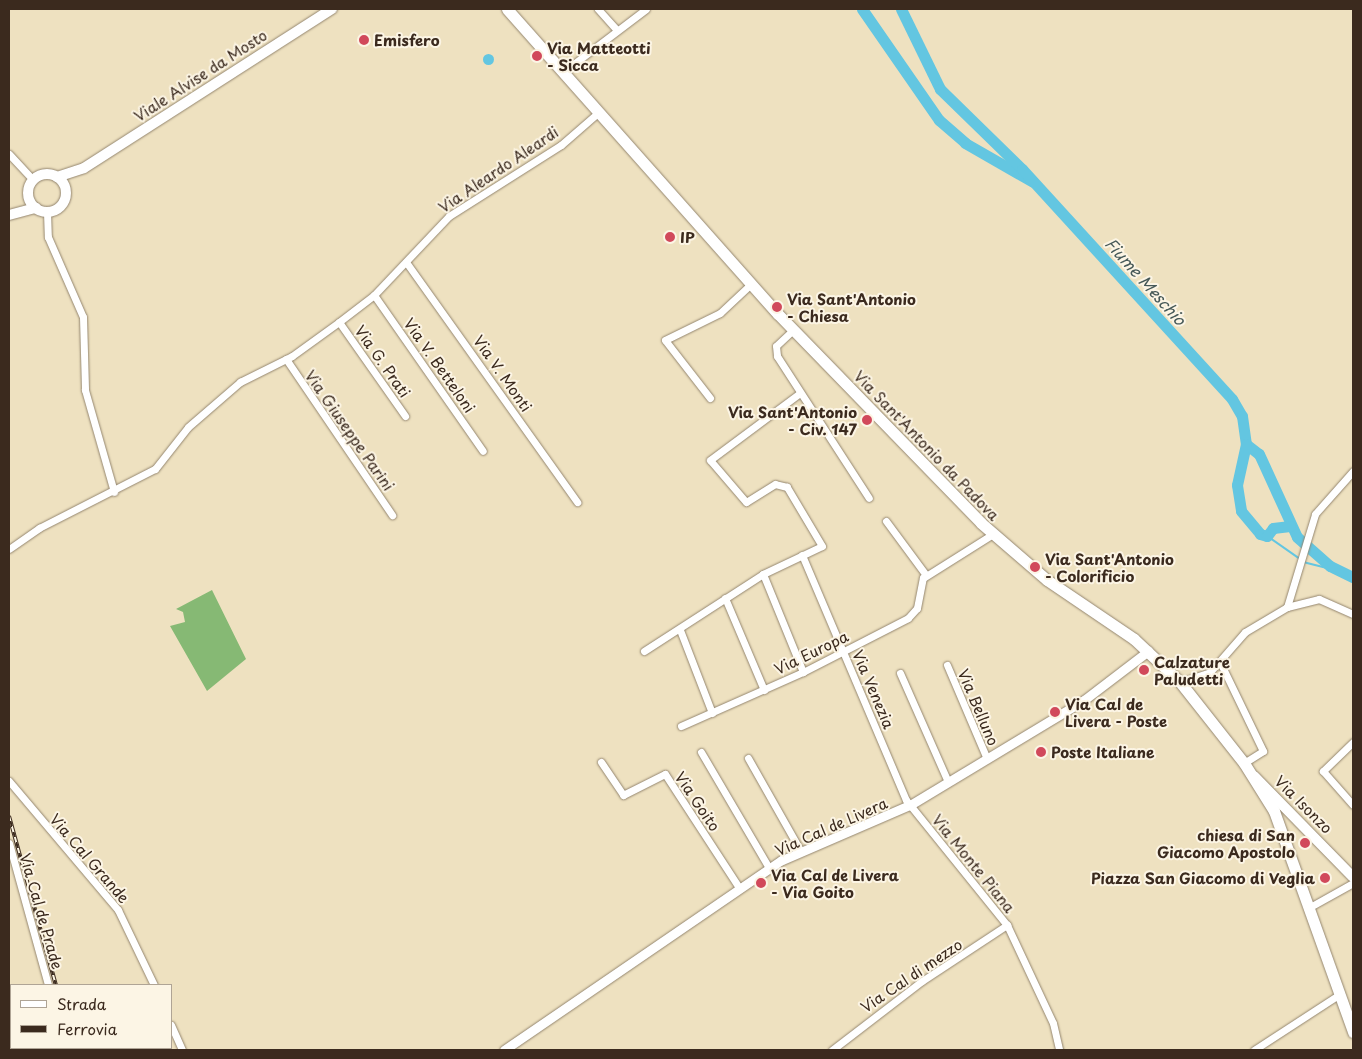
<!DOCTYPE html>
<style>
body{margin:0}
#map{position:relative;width:1362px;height:1059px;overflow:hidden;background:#eee1c0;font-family:"Playpen Sans",sans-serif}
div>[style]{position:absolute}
.forest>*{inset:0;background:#86b974}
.water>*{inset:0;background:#63c6e1}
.round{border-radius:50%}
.stream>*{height:2px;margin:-1px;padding:0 1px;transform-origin:1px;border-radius:1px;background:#63c6e1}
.river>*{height:11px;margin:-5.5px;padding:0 5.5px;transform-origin:5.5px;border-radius:5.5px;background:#63c6e1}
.roads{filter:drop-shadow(0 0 1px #94866f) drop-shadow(0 0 1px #94866f)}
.minor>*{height:7px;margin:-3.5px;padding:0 3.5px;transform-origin:3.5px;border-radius:3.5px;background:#fff}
.tertiary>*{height:9px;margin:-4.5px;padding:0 4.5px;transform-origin:4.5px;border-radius:4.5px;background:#fff}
.secondary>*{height:10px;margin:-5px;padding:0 5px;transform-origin:5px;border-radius:5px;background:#fff}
.secondary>.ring{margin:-5px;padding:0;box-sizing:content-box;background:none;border:10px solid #fff;border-radius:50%}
.primary>*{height:11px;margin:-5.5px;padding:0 5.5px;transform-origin:5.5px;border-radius:5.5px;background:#fff}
.rail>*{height:4px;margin-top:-2px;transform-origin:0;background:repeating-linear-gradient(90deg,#fcf5e5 0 5.5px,#3b2a1e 0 11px);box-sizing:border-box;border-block:1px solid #3b2a1e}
.dots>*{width:14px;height:14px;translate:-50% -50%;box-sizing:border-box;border:2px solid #fcf5e5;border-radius:50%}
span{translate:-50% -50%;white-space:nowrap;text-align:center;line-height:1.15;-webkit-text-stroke:4px #fcf5e5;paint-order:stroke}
.poi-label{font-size:15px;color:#3b2a1e;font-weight:700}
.left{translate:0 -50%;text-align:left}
.right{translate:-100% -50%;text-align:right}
.street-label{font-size:15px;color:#3b2a1e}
.water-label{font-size:16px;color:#475958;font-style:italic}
.frame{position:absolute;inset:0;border:10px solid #3b2a1e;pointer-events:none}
.legend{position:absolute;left:10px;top:984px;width:162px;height:65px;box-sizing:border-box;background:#fcf5e5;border:1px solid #afa495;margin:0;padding:6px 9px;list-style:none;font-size:15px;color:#3b2a1e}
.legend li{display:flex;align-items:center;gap:10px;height:25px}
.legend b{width:25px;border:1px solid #afa495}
</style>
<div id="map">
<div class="forest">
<div style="clip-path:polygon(212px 590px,246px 659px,207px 691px,170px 626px,185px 622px,183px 612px,176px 609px)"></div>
</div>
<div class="water">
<div class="round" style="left:482.5px;top:53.5px;width:11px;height:11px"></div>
</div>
<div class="stream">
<div style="left:1267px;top:536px;width:40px;rotate:34.9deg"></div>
<div style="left:1303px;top:562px;width:36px;rotate:14deg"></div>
</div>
<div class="river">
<div style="left:862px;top:9px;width:135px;rotate:55.3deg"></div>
<div style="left:939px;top:120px;width:35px;rotate:41deg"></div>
<div style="left:965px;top:143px;width:78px;rotate:29.8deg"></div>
<div style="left:901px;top:9px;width:89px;rotate:64deg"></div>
<div style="left:940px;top:89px;width:115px;rotate:44.3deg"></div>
<div style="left:1022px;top:169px;width:311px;rotate:47.6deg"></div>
<div style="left:1232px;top:399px;width:20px;rotate:60deg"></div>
<div style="left:1242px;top:416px;width:28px;rotate:82deg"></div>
<div style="left:1246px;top:444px;width:16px;rotate:38deg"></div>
<div style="left:1259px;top:454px;width:91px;rotate:65.4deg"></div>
<div style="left:1297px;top:537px;width:44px;rotate:41.3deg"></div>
<div style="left:1330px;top:566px;width:25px;rotate:26deg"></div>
<div style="left:1246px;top:444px;width:42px;rotate:102.4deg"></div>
<div style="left:1237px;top:485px;width:26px;rotate:81deg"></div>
<div style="left:1241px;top:511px;width:30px;rotate:50deg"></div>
<div style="left:1260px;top:534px;width:7px;rotate:16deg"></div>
<div style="left:1267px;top:536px;width:10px;rotate:-53deg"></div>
<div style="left:1273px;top:528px;width:17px;rotate:-7deg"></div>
</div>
<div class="roads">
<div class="minor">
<div style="left:598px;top:9px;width:27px;rotate:48deg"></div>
<div style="left:563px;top:72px;width:104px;rotate:-37.2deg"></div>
<div style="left:9px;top:154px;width:35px;rotate:47deg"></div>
<div style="left:47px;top:212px;width:25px;rotate:88deg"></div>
<div style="left:48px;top:237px;width:87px;rotate:66.4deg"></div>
<div style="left:83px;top:317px;width:73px;rotate:88.4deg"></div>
<div style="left:85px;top:390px;width:106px;rotate:74.1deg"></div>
<div style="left:406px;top:262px;width:295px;rotate:54.5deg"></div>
<div style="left:374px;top:295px;width:190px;rotate:55.1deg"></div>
<div style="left:339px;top:322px;width:115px;rotate:54.9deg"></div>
<div style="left:793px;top:330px;width:23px;rotate:137deg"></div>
<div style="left:776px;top:346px;width:10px;rotate:84deg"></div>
<div style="left:777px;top:356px;width:169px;rotate:57.1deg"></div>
<div style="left:286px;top:359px;width:189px;rotate:55.8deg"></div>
<div style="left:710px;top:398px;width:73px;rotate:-127.8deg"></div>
<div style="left:665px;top:340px;width:61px;rotate:-26.1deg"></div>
<div style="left:720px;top:313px;width:42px;rotate:-43.1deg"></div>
<div style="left:886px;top:521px;width:67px;rotate:53.5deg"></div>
<div style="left:9px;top:549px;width:37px;rotate:-35deg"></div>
<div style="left:39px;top:528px;width:130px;rotate:-27deg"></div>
<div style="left:155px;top:469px;width:53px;rotate:-51.8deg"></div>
<div style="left:188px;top:427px;width:69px;rotate:-40.9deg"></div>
<div style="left:240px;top:382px;width:58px;rotate:-26.6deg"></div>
<div style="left:292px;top:356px;width:58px;rotate:-35.9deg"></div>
<div style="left:339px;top:322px;width:44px;rotate:-37.6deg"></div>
<div style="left:374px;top:295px;width:109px;rotate:-46.5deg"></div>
<div style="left:449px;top:216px;width:133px;rotate:-32.4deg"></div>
<div style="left:561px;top:145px;width:50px;rotate:-41deg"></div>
<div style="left:802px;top:555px;width:266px;rotate:67deg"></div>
<div style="left:906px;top:800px;width:161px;rotate:51.1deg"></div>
<div style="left:1007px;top:925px;width:108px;rotate:64.9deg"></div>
<div style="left:1053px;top:1023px;width:28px;rotate:77deg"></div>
<div style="left:763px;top:574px;width:106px;rotate:67.8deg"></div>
<div style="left:725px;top:598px;width:100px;rotate:67deg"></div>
<div style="left:1287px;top:607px;width:33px;rotate:-14deg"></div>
<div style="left:1319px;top:599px;width:37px;rotate:24deg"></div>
<div style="left:680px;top:630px;width:89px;rotate:68.9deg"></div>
<div style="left:644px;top:651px;width:142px;rotate:-32.9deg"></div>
<div style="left:763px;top:574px;width:65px;rotate:-25.4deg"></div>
<div style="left:822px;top:546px;width:69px;rotate:-120.7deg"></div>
<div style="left:787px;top:487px;width:12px;rotate:-166deg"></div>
<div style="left:775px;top:484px;width:34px;rotate:148deg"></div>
<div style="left:746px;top:502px;width:55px;rotate:-130.6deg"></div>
<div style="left:710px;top:460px;width:112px;rotate:-36.7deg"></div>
<div style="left:1220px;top:662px;width:99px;rotate:64.2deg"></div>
<div style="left:1263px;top:751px;width:22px;rotate:148deg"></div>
<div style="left:947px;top:665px;width:102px;rotate:66.9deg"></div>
<div style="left:900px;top:673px;width:119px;rotate:66.2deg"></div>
<div style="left:1180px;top:682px;width:32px;rotate:-18deg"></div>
<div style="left:1210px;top:672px;width:53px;rotate:-48.8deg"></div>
<div style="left:1245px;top:632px;width:49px;rotate:-30.8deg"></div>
<div style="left:1287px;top:607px;width:97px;rotate:-73.2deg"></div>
<div style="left:1315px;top:514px;width:57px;rotate:-48.5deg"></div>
<div style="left:681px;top:726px;width:133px;rotate:-23.9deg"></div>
<div style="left:803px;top:672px;width:118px;rotate:-27.2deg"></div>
<div style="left:908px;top:618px;width:13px;rotate:-48deg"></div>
<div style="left:917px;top:608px;width:31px;rotate:-79deg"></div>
<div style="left:923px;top:578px;width:83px;rotate:-32.2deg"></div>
<div style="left:1353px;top:742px;width:42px;rotate:136deg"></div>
<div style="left:1323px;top:771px;width:45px;rotate:48.6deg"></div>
<div style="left:701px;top:752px;width:134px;rotate:59.6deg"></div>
<div style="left:748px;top:758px;width:106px;rotate:60.5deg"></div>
<div style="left:601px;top:762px;width:40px;rotate:56deg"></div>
<div style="left:623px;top:795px;width:47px;rotate:-26.6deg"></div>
<div style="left:665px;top:774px;width:137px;rotate:56.9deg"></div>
<div style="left:9px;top:781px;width:169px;rotate:49.8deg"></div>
<div style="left:118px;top:910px;width:83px;rotate:64.4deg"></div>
<div style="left:9px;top:843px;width:147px;rotate:74.6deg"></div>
<div style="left:1310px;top:907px;width:49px;rotate:-29.2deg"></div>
<div style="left:171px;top:1025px;width:27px;rotate:66deg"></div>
<div style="left:66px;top:1048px;width:2px;rotate:63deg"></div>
<div style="left:832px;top:1050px;width:113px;rotate:-37.5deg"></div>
<div style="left:922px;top:981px;width:102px;rotate:-33.4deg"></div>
<div style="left:1254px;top:1050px;width:103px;rotate:-33.1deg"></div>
</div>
<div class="tertiary">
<div style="left:504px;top:1050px;width:337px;rotate:-34.4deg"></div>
<div style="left:782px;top:860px;width:139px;rotate:-23.3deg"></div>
<div style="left:910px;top:805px;width:203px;rotate:-31.1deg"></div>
<div style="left:1084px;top:700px;width:81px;rotate:-37.4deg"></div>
</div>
<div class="secondary">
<div class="ring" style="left:28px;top:174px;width:28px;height:28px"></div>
<div style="left:57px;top:177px;width:28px;rotate:-18deg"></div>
<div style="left:84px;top:168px;width:295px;rotate:-32.7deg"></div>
<div style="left:9px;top:215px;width:28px;rotate:-15deg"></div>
<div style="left:1254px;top:776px;width:141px;rotate:45.6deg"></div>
</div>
<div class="primary">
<div style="left:507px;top:9px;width:408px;rotate:48.4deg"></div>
<div style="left:778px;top:314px;width:291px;rotate:45.8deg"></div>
<div style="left:981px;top:523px;width:87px;rotate:40.8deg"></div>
<div style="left:1047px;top:580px;width:105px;rotate:34.1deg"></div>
<div style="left:1134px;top:639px;width:63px;rotate:43.1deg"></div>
<div style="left:1180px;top:682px;width:103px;rotate:51.7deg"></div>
<div style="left:1244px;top:763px;width:57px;rotate:58deg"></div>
<div style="left:1274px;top:811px;width:235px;rotate:70.3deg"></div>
</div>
</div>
<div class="rail">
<div style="left:9px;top:816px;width:175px;rotate:74.5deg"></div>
<div style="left:73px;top:1048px;width:2px;rotate:63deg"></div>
</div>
<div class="dots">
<div style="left:364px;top:40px;background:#d1495b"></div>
<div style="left:537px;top:56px;background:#d1495b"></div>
<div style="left:670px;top:237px;background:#d1495b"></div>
<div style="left:777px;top:307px;background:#d1495b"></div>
<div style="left:867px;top:420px;background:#d1495b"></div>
<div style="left:1035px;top:567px;background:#d1495b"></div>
<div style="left:1144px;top:670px;background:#d1495b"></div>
<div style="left:1055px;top:712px;background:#d1495b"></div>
<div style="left:1041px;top:752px;background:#d1495b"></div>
<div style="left:1305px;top:843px;background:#d1495b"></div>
<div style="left:1325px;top:878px;background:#d1495b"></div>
<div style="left:761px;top:883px;background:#d1495b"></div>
</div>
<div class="poi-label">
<span class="left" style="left:374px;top:40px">Emisfero</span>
<span class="left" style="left:547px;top:56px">Via Matteotti<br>- Sicca</span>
<span class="left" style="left:680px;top:237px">IP</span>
<span class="left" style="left:787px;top:307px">Via Sant'Antonio<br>- Chiesa</span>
<span class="right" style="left:857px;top:420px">Via Sant'Antonio<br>- Civ. 147</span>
<span class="left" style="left:1045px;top:567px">Via Sant'Antonio<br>- Colorificio</span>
<span class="left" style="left:1154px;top:670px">Calzature<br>Paludetti</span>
<span class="left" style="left:1065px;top:712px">Via Cal de<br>Livera - Poste</span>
<span class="left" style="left:1051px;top:752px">Poste Italiane</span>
<span class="right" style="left:1295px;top:843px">chiesa di San<br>Giacomo Apostolo</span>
<span class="left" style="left:771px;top:883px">Via Cal de Livera<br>- Via Goito</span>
<span class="right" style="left:1315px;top:878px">Piazza San Giacomo di Veglia</span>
</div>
<div class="street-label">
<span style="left:200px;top:75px;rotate:-33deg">Viale Alvise da Mosto</span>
<span style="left:498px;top:169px;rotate:-34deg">Via Aleardo Aleardi</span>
<span style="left:383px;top:361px;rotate:55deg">Via G. Prati</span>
<span style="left:440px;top:365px;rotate:55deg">Via V. Betteloni</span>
<span style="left:503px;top:373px;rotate:55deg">Via V. Monti</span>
<span style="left:350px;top:430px;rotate:55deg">Via Giuseppe Parini</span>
<span style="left:927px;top:445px;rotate:46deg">Via Sant'Antonio da Padova</span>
<span style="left:811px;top:652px;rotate:-26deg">Via Europa</span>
<span style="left:874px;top:689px;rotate:67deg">Via Venezia</span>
<span style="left:979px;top:707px;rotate:67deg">Via Belluno</span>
<span style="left:698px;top:801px;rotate:56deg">Via Goito</span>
<span style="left:1304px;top:804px;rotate:45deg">Via Isonzo</span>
<span style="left:831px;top:826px;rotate:-24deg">Via Cal de Livera</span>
<span style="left:90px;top:858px;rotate:49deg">Via Cal Grande</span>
<span style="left:974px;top:863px;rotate:51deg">Via Monte Piana</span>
<span style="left:42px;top:911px;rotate:74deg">Via Cal de Prade</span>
<span style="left:911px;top:975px;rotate:-34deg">Via Cal di mezzo</span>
</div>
<div class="water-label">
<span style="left:1146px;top:281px;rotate:48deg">Fiume Meschio</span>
</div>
<div class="frame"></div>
<ul class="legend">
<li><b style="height:6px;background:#fff"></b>Strada</li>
<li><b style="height:6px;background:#3b2a1e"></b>Ferrovia</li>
</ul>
</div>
